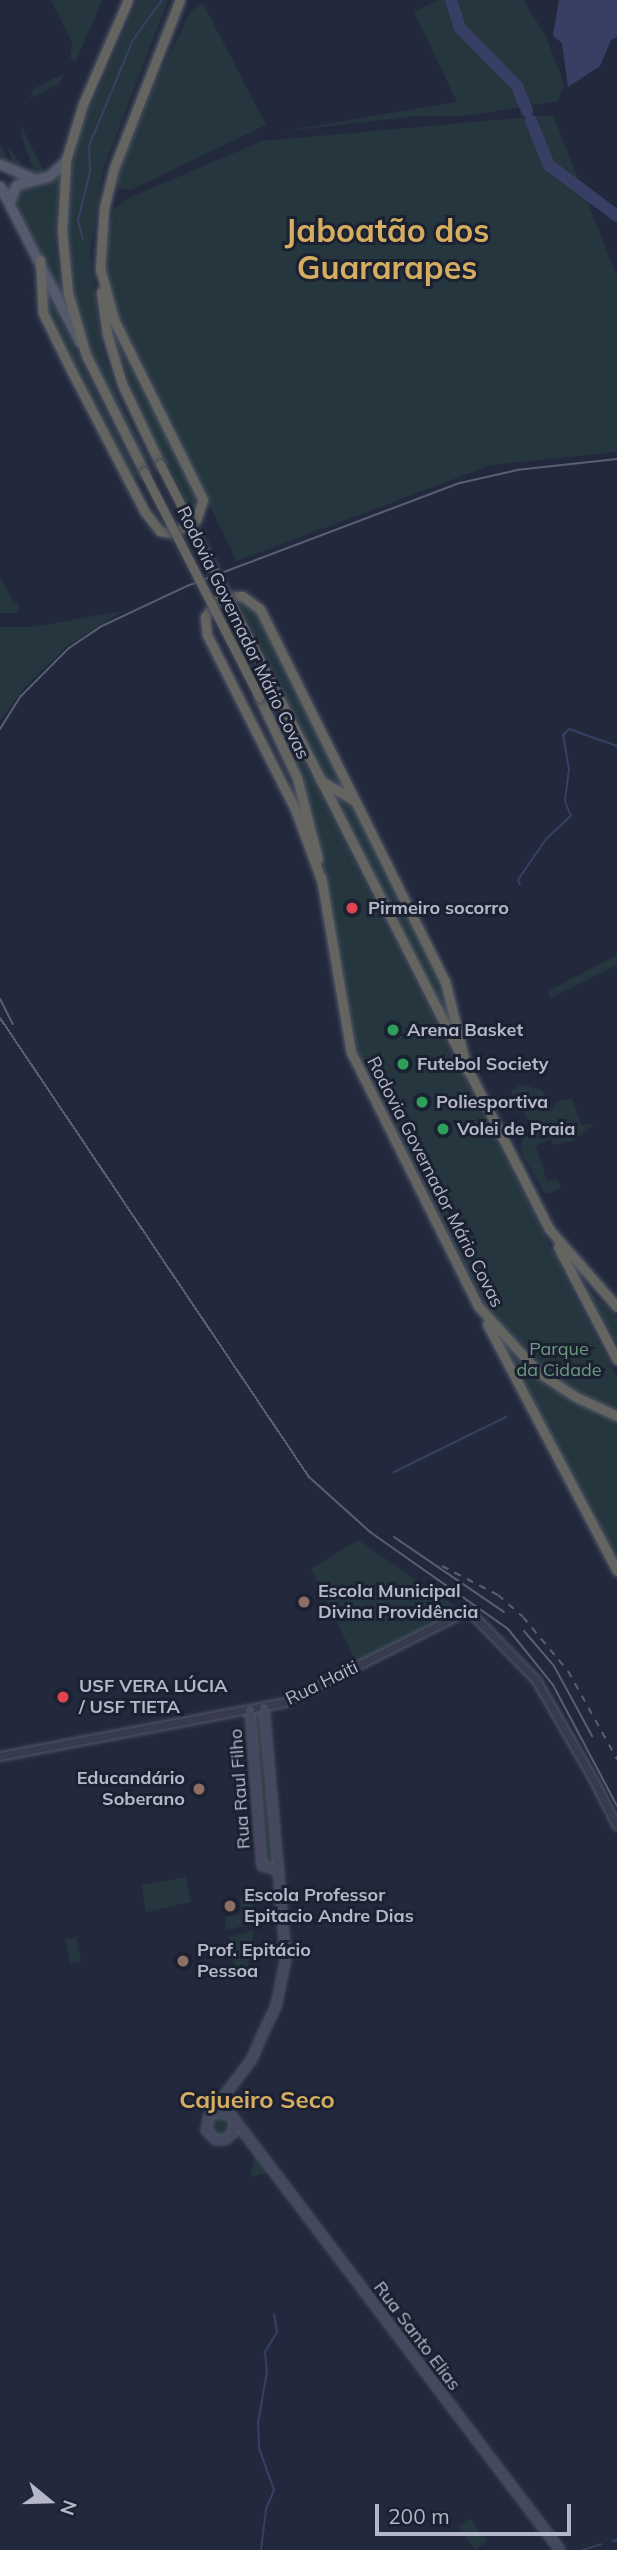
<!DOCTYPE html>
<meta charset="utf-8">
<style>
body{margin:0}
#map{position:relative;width:617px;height:2550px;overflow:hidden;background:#23293d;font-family:Mulish,sans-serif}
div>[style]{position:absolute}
.green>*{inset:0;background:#25363e}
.water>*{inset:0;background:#374064}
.stream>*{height:2px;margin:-1px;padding:0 1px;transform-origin:1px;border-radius:1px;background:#374064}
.river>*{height:12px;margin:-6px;padding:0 6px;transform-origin:6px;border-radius:6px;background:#374064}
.roads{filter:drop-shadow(0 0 2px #525768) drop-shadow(0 0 2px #525768)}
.tertiary>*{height:7px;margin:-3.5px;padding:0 3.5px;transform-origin:3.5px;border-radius:3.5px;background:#373b4d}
.secondary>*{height:8px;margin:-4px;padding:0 4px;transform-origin:4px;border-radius:4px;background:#454960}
.primary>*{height:9px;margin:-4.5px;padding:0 4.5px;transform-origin:4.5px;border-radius:4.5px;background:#555a6d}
.trunk>*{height:9px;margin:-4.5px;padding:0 4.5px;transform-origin:4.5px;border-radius:4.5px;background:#646460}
.tram>*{height:2px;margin:-1px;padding:0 1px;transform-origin:1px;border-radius:1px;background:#595e74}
.rail>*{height:2px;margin-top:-1px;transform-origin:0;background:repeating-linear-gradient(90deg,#595e74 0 7px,transparent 0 14px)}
.bridges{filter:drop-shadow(0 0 2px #3f4455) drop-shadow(0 0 2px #3f4455)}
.trunk-bridge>*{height:9px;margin:-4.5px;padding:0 4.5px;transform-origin:4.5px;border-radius:4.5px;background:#646460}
.dots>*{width:19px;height:19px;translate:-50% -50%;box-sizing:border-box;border:4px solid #1c2132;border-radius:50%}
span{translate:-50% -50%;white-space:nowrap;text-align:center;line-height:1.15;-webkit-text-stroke:6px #1c2132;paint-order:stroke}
.street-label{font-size:18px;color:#b3b7c8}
.poi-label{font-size:18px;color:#b3b7c8;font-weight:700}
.left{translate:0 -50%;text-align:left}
.right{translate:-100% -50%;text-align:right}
.park-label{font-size:18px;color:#6a9a7f}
.district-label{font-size:24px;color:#d5ad61;font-weight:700}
.town-label{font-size:32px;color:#d5ad61;font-weight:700}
.north{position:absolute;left:14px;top:2466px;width:70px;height:70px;-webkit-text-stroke:5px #1c2132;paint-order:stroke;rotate:109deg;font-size:19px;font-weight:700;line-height:28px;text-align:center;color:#b3b7c8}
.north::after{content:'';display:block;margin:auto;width:24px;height:32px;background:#b3b7c8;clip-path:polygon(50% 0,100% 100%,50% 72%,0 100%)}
.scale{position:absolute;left:375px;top:2504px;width:196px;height:32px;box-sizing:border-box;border:4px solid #b3b7c8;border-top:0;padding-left:9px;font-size:21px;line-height:24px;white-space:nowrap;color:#b3b7c8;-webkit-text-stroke:5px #1c2132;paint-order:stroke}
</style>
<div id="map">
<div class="green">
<div style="clip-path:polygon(51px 0,102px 0,75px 63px,70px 57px,72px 42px)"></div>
<div style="clip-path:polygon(138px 0,168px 0,103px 170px,90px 252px,101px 345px,119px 400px,148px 458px,144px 461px,86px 343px,68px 270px,65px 230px,67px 188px,81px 129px)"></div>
<div style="clip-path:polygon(438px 0,523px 0,546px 36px,564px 85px,558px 101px,464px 116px,416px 116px,279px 132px,457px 102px,414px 12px)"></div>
<div style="clip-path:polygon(203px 3px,266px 125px,131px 190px,119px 188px,116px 182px,124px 158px,161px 70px,191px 11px)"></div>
<div style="clip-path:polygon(64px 73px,60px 83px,30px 99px,32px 90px)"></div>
<div style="clip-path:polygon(553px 115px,617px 277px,617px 452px,491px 465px,237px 561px,115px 314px,107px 270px,107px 234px,114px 209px,129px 198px,262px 141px)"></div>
<div style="clip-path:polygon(24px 127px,23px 130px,45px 174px,35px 175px,0 160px,0 144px,8px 161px,12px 160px,7px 146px,25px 168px,33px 169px,20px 131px)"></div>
<div style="clip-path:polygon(59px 177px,55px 244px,63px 300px,15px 200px,21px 187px)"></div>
<div style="clip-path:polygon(43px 283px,137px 475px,134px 480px,58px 335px,47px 310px)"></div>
<div style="clip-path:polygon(110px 326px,196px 494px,197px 505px,191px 513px,138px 407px)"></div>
<div style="clip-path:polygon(0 577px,14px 603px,19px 603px,18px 613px,0 613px)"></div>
<div style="clip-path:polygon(233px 598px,258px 611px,445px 981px,467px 1070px)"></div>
<div style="clip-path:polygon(123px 611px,67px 646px,25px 687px,0 720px,0 627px,32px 627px)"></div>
<div style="clip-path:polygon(285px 725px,617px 1378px,617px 1566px,361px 1060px,347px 1012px,317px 832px,279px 727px)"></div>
<div style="clip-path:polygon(617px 955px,617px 965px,551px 998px,548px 995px,550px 990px)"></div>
<div style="clip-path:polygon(519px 1084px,542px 1090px,552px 1112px,555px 1102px,572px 1098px,581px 1125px,595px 1124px,572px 1141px,554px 1145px,551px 1139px,536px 1146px,547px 1181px,557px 1180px,562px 1186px,550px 1193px,545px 1194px,520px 1150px,524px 1137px,534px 1133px,524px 1112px,523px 1106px,531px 1103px,519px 1104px,511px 1092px)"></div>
<div style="clip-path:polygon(587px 1289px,617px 1317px,617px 1344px)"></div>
<div style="clip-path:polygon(358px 1540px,459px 1609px,357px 1663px,311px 1569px)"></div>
<div style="clip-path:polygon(264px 1708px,278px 1862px,271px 1868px,261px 1863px,250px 1710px)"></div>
<div style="clip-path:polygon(186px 1877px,191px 1902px,146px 1912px,142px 1885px)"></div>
<div style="clip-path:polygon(251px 1885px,254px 1923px,226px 1930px,225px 1917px,242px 1913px,240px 1899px,246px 1898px,245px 1887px)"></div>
<div style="clip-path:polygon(254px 1930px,246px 1976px,237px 1979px,229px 1937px)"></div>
<div style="clip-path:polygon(76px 1937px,81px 1962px,70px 1964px,65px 1939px)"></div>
<div style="clip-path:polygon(226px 2115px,231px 2121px,229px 2135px,214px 2137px,208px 2124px,212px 2117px)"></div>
<div style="clip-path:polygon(255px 2154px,268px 2173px,250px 2177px)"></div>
<div style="clip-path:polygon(470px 2518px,487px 2541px,475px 2550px,458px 2527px)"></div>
</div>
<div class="water">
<div style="clip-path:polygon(559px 0,617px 0,617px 37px,611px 40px,600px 66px,568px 87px,562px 43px,553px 36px)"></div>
</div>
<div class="stream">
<div style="left:83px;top:239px;width:20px;rotate:-105deg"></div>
<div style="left:78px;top:220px;width:49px;rotate:-76deg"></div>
<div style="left:90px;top:172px;width:26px;rotate:-92deg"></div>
<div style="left:89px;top:146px;width:115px;rotate:-67.5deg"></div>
<div style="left:133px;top:40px;width:49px;rotate:-54.1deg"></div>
<div style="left:520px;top:885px;width:5px;rotate:-112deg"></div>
<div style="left:518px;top:880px;width:50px;rotate:-55.7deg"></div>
<div style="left:546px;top:839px;width:34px;rotate:-43deg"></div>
<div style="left:571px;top:816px;width:16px;rotate:-112deg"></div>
<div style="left:565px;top:801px;width:32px;rotate:-83deg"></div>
<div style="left:569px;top:769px;width:35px;rotate:-100deg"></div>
<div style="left:563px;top:735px;width:8px;rotate:-45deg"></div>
<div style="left:569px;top:729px;width:51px;rotate:19.5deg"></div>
<div style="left:394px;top:1472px;width:125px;rotate:-26.2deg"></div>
<div style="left:613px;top:2541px;width:4px;rotate:-14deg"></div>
<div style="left:261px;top:2550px;width:41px;rotate:-83deg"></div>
<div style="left:266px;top:2509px;width:21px;rotate:-67deg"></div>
<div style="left:274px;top:2490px;width:45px;rotate:-109.7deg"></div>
<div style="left:259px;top:2448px;width:25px;rotate:-92deg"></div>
<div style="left:258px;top:2423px;width:52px;rotate:-80deg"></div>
<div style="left:267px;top:2372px;width:20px;rotate:-96deg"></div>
<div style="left:265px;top:2352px;width:23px;rotate:-59deg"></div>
<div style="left:277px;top:2332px;width:18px;rotate:-99deg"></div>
<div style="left:583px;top:2550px;width:19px;rotate:-18deg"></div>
</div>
<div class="river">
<div style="left:451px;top:0;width:29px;rotate:72deg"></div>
<div style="left:460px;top:28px;width:81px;rotate:45.5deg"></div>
<div style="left:517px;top:86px;width:27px;rotate:68deg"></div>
<div style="left:531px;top:121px;width:48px;rotate:67.8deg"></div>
<div style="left:549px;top:165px;width:85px;rotate:36.9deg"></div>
</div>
<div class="roads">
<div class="tertiary">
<div style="left:0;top:1756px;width:290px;rotate:-10.7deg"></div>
<div style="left:285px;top:1702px;width:205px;rotate:-26.7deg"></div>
<div style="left:468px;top:1610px;width:98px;rotate:45.8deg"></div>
<div style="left:536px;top:1680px;width:108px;rotate:60.1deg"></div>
<div style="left:592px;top:1777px;width:55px;rotate:63deg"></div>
</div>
<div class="secondary">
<div style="left:250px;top:1710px;width:156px;rotate:85.6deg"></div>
<div style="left:262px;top:1866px;width:17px;rotate:13deg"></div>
<div style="left:213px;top:2113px;width:18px;rotate:6deg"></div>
<div style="left:231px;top:2115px;width:545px;rotate:52.9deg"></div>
<div style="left:234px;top:2121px;width:12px;rotate:95deg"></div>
<div style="left:233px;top:2133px;width:9px;rotate:139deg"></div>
<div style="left:226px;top:2139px;width:10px;rotate:174deg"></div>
<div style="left:216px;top:2140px;width:14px;rotate:-135deg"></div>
<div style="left:206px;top:2130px;width:14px;rotate:-78deg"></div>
<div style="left:209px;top:2116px;width:71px;rotate:-53deg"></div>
<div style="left:252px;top:2059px;width:28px;rotate:-67deg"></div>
<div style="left:263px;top:2033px;width:30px;rotate:-64deg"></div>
<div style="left:276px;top:2006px;width:49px;rotate:-78.2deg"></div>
<div style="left:286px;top:1958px;width:251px;rotate:-95deg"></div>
</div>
<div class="primary">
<div style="left:0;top:164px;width:36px;rotate:24deg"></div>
<div style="left:0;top:186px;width:176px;rotate:63deg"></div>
<div style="left:9px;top:203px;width:19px;rotate:-69deg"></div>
<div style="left:16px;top:185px;width:34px;rotate:-15deg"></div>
<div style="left:49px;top:176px;width:23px;rotate:-43deg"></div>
</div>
<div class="trunk">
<div style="left:128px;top:0;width:113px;rotate:113.4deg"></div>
<div style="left:83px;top:104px;width:59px;rotate:106.9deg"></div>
<div style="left:66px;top:160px;width:71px;rotate:93.2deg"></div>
<div style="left:62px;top:231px;width:62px;rotate:84.5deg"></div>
<div style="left:68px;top:293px;width:65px;rotate:73.8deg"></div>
<div style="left:86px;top:355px;width:131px;rotate:63.6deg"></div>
<div style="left:40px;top:260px;width:53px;rotate:86.8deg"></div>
<div style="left:43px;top:313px;width:66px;rotate:63.8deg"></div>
<div style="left:72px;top:372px;width:158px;rotate:62.5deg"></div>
<div style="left:145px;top:512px;width:24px;rotate:52deg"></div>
<div style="left:160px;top:531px;width:14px;rotate:8deg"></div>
<div style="left:174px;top:533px;width:26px;rotate:-31deg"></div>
<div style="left:196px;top:520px;width:21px;rotate:-71deg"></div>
<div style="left:203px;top:500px;width:201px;rotate:-116.3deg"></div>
<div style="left:114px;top:320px;width:54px;rotate:-105.1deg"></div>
<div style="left:100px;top:271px;width:63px;rotate:-86.4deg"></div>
<div style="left:104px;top:208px;width:41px;rotate:-76deg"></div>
<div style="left:114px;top:168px;width:180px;rotate:-68.6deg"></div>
<div style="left:101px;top:292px;width:42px;rotate:81.9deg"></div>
<div style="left:107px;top:334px;width:52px;rotate:73.3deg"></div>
<div style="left:122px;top:384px;width:89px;rotate:64.6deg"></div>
<div style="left:274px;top:688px;width:607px;rotate:63.05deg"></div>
<div style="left:549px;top:1229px;width:103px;rotate:48.9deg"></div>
<div style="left:259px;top:697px;width:89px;rotate:64.9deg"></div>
<div style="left:297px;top:778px;width:84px;rotate:75.5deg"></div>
<div style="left:320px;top:780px;width:41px;rotate:31deg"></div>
<div style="left:321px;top:877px;width:178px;rotate:80.3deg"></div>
<div style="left:351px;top:1052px;width:284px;rotate:63.4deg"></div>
<div style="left:478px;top:1306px;width:89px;rotate:47.7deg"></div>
<div style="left:538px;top:1372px;width:45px;rotate:33.3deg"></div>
<div style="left:576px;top:1397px;width:45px;rotate:24.9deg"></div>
<div style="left:322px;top:882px;width:78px;rotate:-110.3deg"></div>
<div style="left:295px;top:809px;width:195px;rotate:-116.8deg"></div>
<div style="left:207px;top:635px;width:18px;rotate:-96deg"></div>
<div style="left:205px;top:617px;width:24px;rotate:-54deg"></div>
<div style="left:219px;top:598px;width:23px;rotate:-5deg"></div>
<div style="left:242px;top:596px;width:22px;rotate:36deg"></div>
<div style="left:260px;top:609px;width:415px;rotate:63.6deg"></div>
<div style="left:445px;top:981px;width:92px;rotate:76.1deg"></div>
<div style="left:558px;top:1247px;width:127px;rotate:62.4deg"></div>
<div style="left:487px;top:1324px;width:279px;rotate:62.2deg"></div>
</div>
</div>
<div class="tram">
<div style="left:0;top:729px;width:39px;rotate:-58deg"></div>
<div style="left:21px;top:696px;width:68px;rotate:-45deg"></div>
<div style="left:69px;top:648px;width:37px;rotate:-34deg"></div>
<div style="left:100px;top:627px;width:96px;rotate:-25.2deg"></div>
<div style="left:187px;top:586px;width:292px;rotate:-20.7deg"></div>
<div style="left:460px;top:483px;width:58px;rotate:-12.8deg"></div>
<div style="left:517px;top:470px;width:101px;rotate:-6.3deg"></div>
<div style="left:0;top:999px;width:28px;rotate:63deg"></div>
<div style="left:0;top:1018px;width:553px;rotate:56.05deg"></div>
<div style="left:309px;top:1477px;width:82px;rotate:42deg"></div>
<div style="left:370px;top:1532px;width:169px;rotate:35.1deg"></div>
<div style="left:508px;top:1629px;width:72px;rotate:51.2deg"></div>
<div style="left:553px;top:1685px;width:137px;rotate:62.1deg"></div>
<div style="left:394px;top:1537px;width:133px;rotate:34.3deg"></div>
<div style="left:524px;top:1631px;width:46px;rotate:49.4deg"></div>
<div style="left:554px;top:1666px;width:80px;rotate:61.5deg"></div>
</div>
<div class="rail">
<div style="left:442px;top:1566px;width:63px;rotate:27.4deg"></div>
<div style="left:498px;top:1595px;width:33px;rotate:41deg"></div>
<div style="left:523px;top:1617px;width:70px;rotate:50.2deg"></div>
<div style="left:568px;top:1671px;width:101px;rotate:60.9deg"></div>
</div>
<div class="bridges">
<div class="trunk-bridge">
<div style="left:160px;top:464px;width:251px;rotate:63deg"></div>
<div style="left:144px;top:472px;width:253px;rotate:62.9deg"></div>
</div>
</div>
<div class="dots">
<div style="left:352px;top:908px;background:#e0444e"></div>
<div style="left:393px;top:1030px;background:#2e9e5b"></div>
<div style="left:403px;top:1064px;background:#2e9e5b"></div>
<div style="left:422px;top:1102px;background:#2e9e5b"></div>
<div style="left:443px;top:1129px;background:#2e9e5b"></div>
<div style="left:304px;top:1602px;background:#8d6e63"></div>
<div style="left:63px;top:1697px;background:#e0444e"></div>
<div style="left:199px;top:1789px;background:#8d6e63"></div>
<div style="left:230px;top:1906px;background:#8d6e63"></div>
<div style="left:183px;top:1961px;background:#8d6e63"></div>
</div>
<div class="street-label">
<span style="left:243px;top:633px;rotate:64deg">Rodovia Governador Mário Covas</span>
<span style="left:435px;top:1182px;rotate:63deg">Rodovia Governador Mário Covas</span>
<span style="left:322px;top:1683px;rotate:-26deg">Rua Haiti</span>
<span style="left:240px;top:1789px;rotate:-94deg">Rua Raul Filho</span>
<span style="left:417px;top:2336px;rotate:53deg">Rua Santo Elias</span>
</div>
<div class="poi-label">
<span class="left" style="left:368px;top:908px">Pirmeiro socorro</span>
<span class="left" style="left:407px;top:1030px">Arena Basket</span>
<span class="left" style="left:417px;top:1064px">Futebol Society</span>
<span class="left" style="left:436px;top:1102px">Poliesportiva</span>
<span class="left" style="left:457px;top:1129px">Volei de Praia</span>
<span class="left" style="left:318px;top:1602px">Escola Municipal<br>Divina Providência</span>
<span class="left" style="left:79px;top:1697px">USF VERA LÚCIA<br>/ USF TIETA</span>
<span class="right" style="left:185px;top:1789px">Educandário<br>Soberano</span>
<span class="left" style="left:244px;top:1906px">Escola Professor<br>Epitacio Andre Dias</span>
<span class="left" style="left:197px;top:1961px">Prof. Epitácio<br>Pessoa</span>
</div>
<div class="park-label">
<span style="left:559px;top:1360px">Parque<br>da Cidade</span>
</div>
<div class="district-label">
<span style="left:257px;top:2100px">Cajueiro Seco</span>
</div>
<div class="town-label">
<span style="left:387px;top:249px">Jaboatão dos<br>Guararapes</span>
</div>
<div class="north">N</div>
<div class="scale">200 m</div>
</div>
